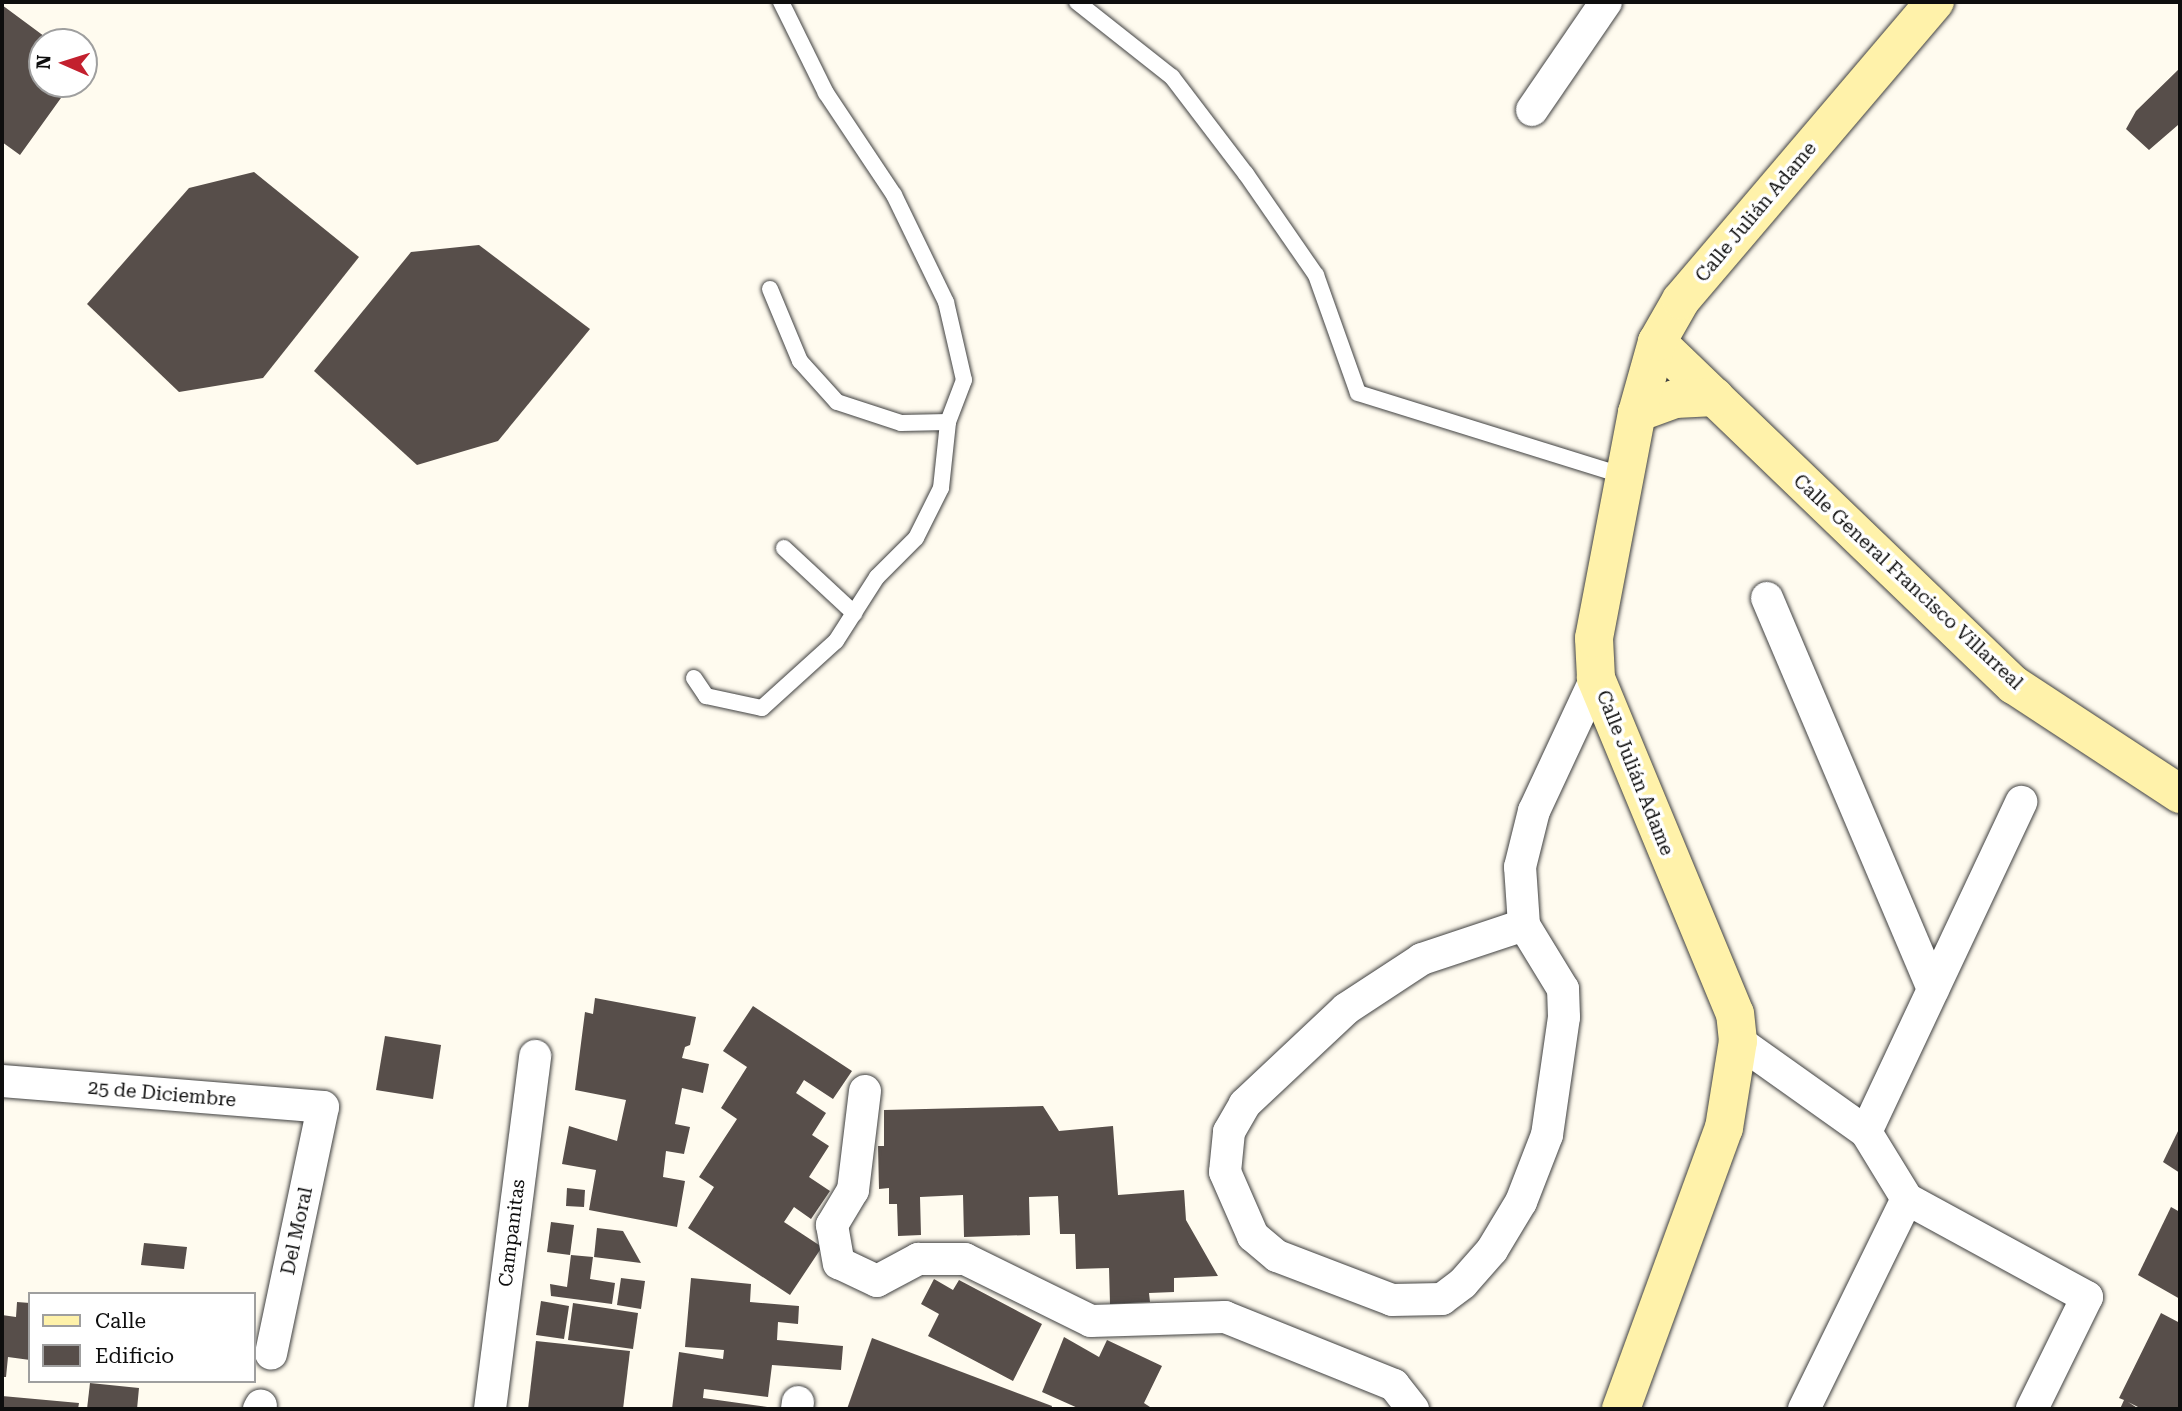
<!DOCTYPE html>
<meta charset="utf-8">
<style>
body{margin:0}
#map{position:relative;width:2182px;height:1411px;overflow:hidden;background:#fffbef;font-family:"Roboto Serif",serif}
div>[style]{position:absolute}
.building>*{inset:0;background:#574e4a}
.roads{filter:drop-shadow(0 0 2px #414141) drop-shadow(0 0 2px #414141)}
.lane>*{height:16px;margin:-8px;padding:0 8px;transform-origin:8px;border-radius:8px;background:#fff}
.street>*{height:32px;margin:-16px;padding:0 16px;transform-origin:16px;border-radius:16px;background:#fff}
.secondary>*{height:38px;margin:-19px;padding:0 19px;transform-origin:19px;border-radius:19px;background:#fff2aa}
span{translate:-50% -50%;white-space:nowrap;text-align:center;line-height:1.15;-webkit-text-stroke:7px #fff;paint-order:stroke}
.street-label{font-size:19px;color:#0e0e0e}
.frame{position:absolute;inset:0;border:4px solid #0e0e0e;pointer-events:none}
.legend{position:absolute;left:28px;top:1292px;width:228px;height:91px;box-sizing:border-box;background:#fff;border:2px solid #9f9f9f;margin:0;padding:9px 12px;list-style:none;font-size:21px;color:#0e0e0e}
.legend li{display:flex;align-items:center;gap:14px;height:35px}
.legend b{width:35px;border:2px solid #9f9f9f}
.north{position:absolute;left:28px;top:28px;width:70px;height:70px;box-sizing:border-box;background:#fff;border:2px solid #9f9f9f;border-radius:50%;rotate:273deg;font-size:19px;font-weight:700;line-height:28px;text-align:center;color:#0e0e0e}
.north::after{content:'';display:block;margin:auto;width:24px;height:32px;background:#c3202e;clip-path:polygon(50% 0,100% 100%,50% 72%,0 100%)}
</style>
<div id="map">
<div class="building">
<div style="clip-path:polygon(2px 5px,52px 42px,42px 42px,42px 84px,71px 84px,20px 155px,2px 142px)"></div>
<div style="clip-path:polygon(2180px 68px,2180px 129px,2178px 125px,2149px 150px,2126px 129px,2136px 111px)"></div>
<div style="clip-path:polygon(254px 172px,359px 257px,263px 378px,179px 392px,87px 304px,189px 188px)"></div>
<div style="clip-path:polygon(479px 245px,590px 329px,498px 441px,417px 465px,314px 371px,411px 252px)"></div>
<div style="clip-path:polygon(595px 998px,696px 1017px,690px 1045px,685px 1047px,682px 1058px,709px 1064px,703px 1093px,682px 1088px,675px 1124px,690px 1127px,684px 1154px,666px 1151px,663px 1177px,685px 1181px,677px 1227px,589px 1210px,596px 1170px,562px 1164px,569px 1126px,617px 1141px,626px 1100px,575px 1090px,585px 1012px,593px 1014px)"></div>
<div style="clip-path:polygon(753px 1006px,852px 1071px,833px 1099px,804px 1080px,796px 1093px,826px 1113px,812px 1135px,829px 1146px,809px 1177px,830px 1191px,811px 1219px,794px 1207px,784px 1222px,822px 1247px,790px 1295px,688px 1228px,714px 1187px,699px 1177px,737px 1119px,721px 1108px,747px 1067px,723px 1051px)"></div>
<div style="clip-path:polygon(385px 1036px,441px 1045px,433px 1099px,376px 1090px)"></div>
<div style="clip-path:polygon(1043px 1106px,1059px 1131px,1113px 1126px,1118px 1195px,1184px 1190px,1186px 1220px,1218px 1276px,1174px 1278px,1174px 1292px,1149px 1293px,1150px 1302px,1110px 1304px,1109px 1268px,1076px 1269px,1075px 1234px,1060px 1234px,1058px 1196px,1029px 1197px,1030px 1235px,964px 1237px,963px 1195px,920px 1197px,921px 1235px,898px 1236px,897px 1204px,889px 1204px,889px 1188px,879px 1189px,878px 1146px,884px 1146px,884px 1110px)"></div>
<div style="clip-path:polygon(2180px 1127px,2180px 1173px,2163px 1162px)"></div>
<div style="clip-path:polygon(567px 1188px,585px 1190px,584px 1207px,566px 1206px)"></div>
<div style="clip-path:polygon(2171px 1207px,2180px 1212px,2180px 1299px,2138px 1275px)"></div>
<div style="clip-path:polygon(551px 1222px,574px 1225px,570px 1255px,547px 1252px)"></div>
<div style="clip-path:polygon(597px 1228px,623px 1231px,641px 1263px,594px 1257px)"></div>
<div style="clip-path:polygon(144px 1243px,187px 1247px,184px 1269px,141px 1265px)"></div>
<div style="clip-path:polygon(571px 1255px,593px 1257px,590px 1279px,615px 1283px,612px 1304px,551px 1296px,550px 1284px,567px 1287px)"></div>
<div style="clip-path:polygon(621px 1278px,645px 1281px,641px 1309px,617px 1305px)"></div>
<div style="clip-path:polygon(691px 1278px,751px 1284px,750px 1302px,799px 1306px,798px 1324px,778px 1322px,777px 1340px,843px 1346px,841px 1370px,772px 1365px,768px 1397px,704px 1389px,703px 1398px,781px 1409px,672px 1409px,679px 1352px,723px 1359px,724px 1350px,685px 1347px)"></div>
<div style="clip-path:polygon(934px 1279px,953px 1290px,959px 1280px,1042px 1324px,1013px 1381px,928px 1336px,939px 1314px,921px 1304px)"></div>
<div style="clip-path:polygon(541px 1301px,569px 1306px,564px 1339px,536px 1335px)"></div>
<div style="clip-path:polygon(17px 1302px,30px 1303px,30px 1360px,8px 1357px,6px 1377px,2px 1377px,2px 1315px,16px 1317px)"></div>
<div style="clip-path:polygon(573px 1303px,638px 1313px,633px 1349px,568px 1340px)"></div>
<div style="clip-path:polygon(2161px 1313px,2180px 1323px,2180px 1409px,2142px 1409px,2128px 1402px,2139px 1409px,2120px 1409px,2124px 1400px,2119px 1398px)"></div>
<div style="clip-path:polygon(1064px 1337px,1099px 1357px,1107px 1340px,1162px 1366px,1144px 1403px,1153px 1409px,1080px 1409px,1042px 1392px)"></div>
<div style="clip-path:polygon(872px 1338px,1052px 1406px,1051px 1409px,847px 1409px)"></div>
<div style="clip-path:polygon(536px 1341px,630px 1351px,623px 1409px,528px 1409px)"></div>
<div style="clip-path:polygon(90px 1383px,139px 1388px,137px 1409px,87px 1409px)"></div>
<div style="clip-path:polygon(2px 1396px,79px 1403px,78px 1409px,2px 1409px)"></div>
</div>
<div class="roads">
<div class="lane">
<div style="left:1077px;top:2px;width:121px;rotate:38.3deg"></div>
<div style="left:1172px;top:77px;width:122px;rotate:52.7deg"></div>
<div style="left:1246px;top:174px;width:123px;rotate:55.3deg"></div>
<div style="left:1316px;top:275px;width:125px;rotate:70.4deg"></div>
<div style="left:1358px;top:393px;width:280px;rotate:17.3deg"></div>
<div style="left:770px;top:289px;width:78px;rotate:67.4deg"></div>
<div style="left:800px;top:361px;width:55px;rotate:47.9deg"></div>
<div style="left:837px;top:402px;width:67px;rotate:18.2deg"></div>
<div style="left:901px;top:423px;width:47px;rotate:-1.2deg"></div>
<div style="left:948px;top:422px;width:45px;rotate:-69.1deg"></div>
<div style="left:964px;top:380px;width:80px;rotate:-103deg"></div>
<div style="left:946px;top:302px;width:119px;rotate:-115.9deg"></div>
<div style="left:894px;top:195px;width:123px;rotate:-123.7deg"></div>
<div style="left:826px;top:93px;width:102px;rotate:-116.3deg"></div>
<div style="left:784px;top:548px;width:96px;rotate:42.9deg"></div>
<div style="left:694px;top:678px;width:22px;rotate:56deg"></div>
<div style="left:706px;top:696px;width:57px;rotate:12.1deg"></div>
<div style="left:762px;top:708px;width:100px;rotate:-42.2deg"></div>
<div style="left:836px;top:641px;width:76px;rotate:-57.4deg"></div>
<div style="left:877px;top:577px;width:55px;rotate:-45deg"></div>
<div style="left:916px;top:538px;width:56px;rotate:-63.4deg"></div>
<div style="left:941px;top:488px;width:66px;rotate:-83.9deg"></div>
</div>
<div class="street">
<div style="left:1532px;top:110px;width:131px;rotate:-55.6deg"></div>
<div style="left:1767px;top:598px;width:425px;rotate:67deg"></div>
<div style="left:1524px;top:925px;width:108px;rotate:161.6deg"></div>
<div style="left:1422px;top:959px;width:91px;rotate:146.7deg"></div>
<div style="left:1346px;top:1009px;width:139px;rotate:136.8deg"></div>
<div style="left:1245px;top:1104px;width:32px;rotate:120deg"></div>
<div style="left:1229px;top:1132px;width:40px;rotate:95.7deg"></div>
<div style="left:1225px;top:1172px;width:70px;rotate:66.4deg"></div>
<div style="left:1253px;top:1236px;width:31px;rotate:40deg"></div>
<div style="left:1277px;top:1256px;width:123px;rotate:20.9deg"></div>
<div style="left:1392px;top:1300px;width:50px;rotate:-1.1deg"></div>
<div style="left:1442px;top:1299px;width:26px;rotate:-37deg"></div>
<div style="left:1463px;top:1283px;width:44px;rotate:-48.7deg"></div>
<div style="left:1492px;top:1250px;width:56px;rotate:-58.9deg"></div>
<div style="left:1521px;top:1202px;width:72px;rotate:-68.8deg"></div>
<div style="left:1547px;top:1135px;width:119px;rotate:-81.8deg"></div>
<div style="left:1564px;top:1017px;width:28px;rotate:-92deg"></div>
<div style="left:1563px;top:989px;width:75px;rotate:-121.4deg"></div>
<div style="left:1524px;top:925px;width:58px;rotate:-93.9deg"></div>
<div style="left:1520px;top:867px;width:58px;rotate:-76deg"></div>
<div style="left:1534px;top:811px;width:147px;rotate:-65deg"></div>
<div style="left:1738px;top:1041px;width:157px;rotate:35.4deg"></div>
<div style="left:1866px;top:1132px;width:79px;rotate:58.5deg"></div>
<div style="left:1907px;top:1199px;width:205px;rotate:28.6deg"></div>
<div style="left:2087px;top:1297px;width:125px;rotate:116.2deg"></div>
<div style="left:2px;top:1081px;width:322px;rotate:4.6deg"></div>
<div style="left:323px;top:1107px;width:252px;rotate:101.9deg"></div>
<div style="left:865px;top:1091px;width:100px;rotate:96.9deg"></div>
<div style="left:853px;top:1190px;width:41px;rotate:121deg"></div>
<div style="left:832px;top:1225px;width:39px;rotate:80deg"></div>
<div style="left:839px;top:1263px;width:42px;rotate:25.3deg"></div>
<div style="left:877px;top:1281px;width:47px;rotate:-28.2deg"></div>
<div style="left:918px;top:1259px;width:47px"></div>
<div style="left:965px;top:1259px;width:140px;rotate:26.2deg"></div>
<div style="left:1091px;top:1321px;width:134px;rotate:-1.7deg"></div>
<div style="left:1225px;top:1317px;width:182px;rotate:21.9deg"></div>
<div style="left:1394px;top:1385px;width:31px;rotate:52deg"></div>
<div style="left:1866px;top:1132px;width:365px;rotate:-64.8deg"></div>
<div style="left:259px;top:1409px;width:4px;rotate:-63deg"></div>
<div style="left:490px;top:1409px;width:356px;rotate:-82.7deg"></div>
<div style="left:797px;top:1409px;width:7px;rotate:-82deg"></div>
<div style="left:1804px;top:1409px;width:234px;rotate:-63.9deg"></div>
</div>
<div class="secondary">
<div style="left:1657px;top:342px;width:495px;rotate:43.9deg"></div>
<div style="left:2014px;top:685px;width:199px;rotate:33.3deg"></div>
<div style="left:1637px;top:413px;width:40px;rotate:-20.2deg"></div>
<div style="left:1675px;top:399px;width:40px;rotate:-2.9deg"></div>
<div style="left:1621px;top:1409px;width:299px;rotate:-69.9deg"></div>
<div style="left:1724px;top:1128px;width:88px;rotate:-80.9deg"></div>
<div style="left:1738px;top:1041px;width:27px;rotate:-96deg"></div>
<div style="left:1735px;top:1014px;width:364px;rotate:-112.5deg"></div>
<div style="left:1596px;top:678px;width:40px;rotate:-92.9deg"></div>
<div style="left:1594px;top:638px;width:229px;rotate:-79.2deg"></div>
<div style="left:1637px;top:413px;width:74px;rotate:-74.3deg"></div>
<div style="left:1657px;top:342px;width:48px;rotate:-60.3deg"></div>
<div style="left:1681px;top:300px;width:392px;rotate:-49.6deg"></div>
</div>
</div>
<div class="street-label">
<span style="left:1756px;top:212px;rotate:-50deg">Calle Julián Adame</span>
<span style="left:1908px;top:582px;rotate:43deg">Calle General Francisco Villarreal</span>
<span style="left:1635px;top:773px;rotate:68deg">Calle Julián Adame</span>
<span style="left:162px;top:1094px;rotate:5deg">25 de Diciembre</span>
<span style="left:297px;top:1231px;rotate:-78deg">Del Moral</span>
<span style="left:512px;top:1233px;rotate:-83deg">Campanitas</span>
</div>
<div class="frame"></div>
<ul class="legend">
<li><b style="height:9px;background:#fff2aa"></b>Calle</li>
<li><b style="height:19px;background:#574e4a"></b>Edificio</li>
</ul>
<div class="north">N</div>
</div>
